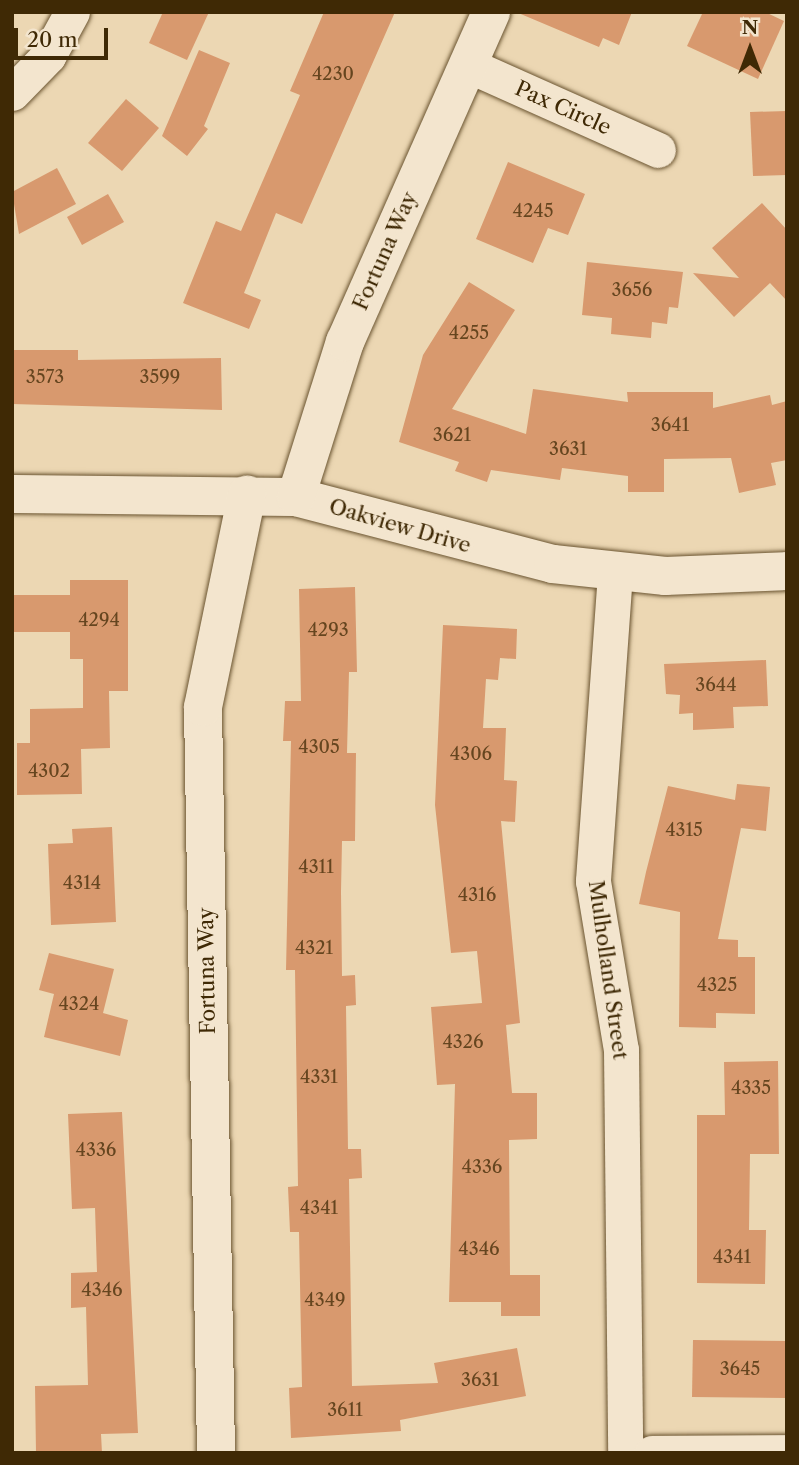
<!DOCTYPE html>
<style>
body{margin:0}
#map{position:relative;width:799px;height:1465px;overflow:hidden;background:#ecd7b3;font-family:"Libre Caslon Text",serif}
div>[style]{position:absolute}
.building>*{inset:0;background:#d8996e}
.roads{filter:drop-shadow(0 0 2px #6a5430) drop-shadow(0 0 2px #6a5430)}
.minor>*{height:35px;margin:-17.5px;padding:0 17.5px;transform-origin:17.5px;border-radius:17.5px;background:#f3e5ce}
.tertiary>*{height:38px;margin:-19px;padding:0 19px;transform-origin:19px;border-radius:19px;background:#f3e5ce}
span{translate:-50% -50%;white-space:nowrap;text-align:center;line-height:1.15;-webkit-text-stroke:6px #f3e5ce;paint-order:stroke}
.number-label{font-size:18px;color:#65451f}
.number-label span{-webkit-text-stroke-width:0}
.street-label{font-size:21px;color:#3f2905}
.frame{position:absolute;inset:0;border:14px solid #3f2905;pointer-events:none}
.north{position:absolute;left:715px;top:14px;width:70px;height:70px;-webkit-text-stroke:5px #f3e5ce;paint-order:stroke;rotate:0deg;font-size:19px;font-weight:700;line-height:28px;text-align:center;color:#3f2905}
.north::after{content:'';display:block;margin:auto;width:24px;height:32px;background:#3f2905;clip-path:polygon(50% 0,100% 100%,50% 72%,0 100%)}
.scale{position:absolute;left:14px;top:28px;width:94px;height:32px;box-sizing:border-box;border:4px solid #3f2905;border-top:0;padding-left:9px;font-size:21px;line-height:24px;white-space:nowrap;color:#3f2905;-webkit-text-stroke:5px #f3e5ce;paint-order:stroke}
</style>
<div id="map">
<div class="building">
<div style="clip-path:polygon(163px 12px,209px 12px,187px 60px,149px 43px)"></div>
<div style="clip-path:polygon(324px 12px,395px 12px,302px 224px,276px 213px,244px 293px,261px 300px,249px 329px,183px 303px,216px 221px,241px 231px,300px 95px,290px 91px)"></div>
<div style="clip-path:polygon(516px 12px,632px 12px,619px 45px,603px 38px,599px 47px)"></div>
<div style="clip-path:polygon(703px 12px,765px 12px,784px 21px,758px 79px,687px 46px)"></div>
<div style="clip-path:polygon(199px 50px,230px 63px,204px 126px,208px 129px,187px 156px,162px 136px)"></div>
<div style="clip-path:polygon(126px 99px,159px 128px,122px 171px,88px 143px)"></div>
<div style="clip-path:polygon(787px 111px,787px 175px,753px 176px,750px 112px)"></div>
<div style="clip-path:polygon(508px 162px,585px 194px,568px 235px,548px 228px,533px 263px,476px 239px)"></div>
<div style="clip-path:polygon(57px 168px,76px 204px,19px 234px,12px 192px)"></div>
<div style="clip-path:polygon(108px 194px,124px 222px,82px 245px,67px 217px)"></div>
<div style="clip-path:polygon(762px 203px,787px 230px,787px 301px,770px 283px,734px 317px,693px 273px,739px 278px,712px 248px)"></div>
<div style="clip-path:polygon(587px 262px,683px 272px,678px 308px,669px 307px,667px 324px,652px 322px,651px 338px,611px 334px,612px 318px,582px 315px)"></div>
<div style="clip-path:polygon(469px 282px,515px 310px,452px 409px,526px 434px,533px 389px,628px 402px,627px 392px,713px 392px,713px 408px,770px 395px,772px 405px,787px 401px,787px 460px,771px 463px,776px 485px,739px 493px,731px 458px,664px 459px,664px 492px,628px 492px,628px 476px,562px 468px,560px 480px,491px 470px,487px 482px,455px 471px,459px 462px,399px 442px,423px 355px)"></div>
<div style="clip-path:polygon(12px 350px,78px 350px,78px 360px,221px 358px,222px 410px,12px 404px)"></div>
<div style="clip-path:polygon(70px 580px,128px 580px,128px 691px,109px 691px,110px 748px,81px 749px,82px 794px,17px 795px,17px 743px,30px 743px,30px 709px,83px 708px,83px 659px,70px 659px,70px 632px,12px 632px,12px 595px,70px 595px)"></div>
<div style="clip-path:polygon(355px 587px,357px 672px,349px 672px,347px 753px,356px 753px,355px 841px,342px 841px,341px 892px,342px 976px,355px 975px,356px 1005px,346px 1006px,348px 1149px,361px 1149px,362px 1178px,349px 1179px,352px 1386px,438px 1383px,434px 1363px,517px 1348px,526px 1396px,400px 1420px,401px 1431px,291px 1438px,289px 1388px,302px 1387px,299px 1232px,290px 1232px,288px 1187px,298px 1186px,295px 970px,286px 970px,291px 741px,283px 741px,285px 701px,301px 701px,299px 589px)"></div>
<div style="clip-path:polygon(443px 625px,517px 629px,516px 659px,500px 658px,498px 680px,486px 679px,483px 728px,506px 728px,504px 780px,517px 781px,515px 822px,501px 821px,520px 1023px,506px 1025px,512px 1093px,537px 1093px,537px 1139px,509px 1140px,510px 1275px,540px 1275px,540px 1316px,501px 1316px,501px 1302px,449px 1302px,455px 1084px,437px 1085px,431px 1007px,482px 1003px,477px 951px,451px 953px,435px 805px)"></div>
<div style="clip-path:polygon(766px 660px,768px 706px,733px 707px,734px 728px,693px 730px,693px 713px,679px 714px,680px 695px,666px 694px,664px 664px)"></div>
<div style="clip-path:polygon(737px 784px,770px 787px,766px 831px,741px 828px,718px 939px,738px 940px,738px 957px,755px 957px,755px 1014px,716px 1013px,716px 1028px,679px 1027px,680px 912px,639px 904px,646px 872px,668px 786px,735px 800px)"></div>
<div style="clip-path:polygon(112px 827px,116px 922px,51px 925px,48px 844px,73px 843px,72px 829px)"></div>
<div style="clip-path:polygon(49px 953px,114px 969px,103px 1013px,128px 1020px,120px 1056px,44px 1037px,54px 994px,39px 990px)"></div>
<div style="clip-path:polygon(778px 1061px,779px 1154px,750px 1154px,749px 1230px,766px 1230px,765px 1284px,697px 1283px,697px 1115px,725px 1115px,724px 1062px)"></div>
<div style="clip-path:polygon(122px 1112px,138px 1433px,101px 1434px,102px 1453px,36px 1453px,35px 1386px,88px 1385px,86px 1307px,71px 1308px,71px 1273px,97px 1272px,95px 1208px,72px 1209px,68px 1114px)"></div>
<div style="clip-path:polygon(693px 1340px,787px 1341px,787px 1398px,692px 1397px)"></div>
</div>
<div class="roads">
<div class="minor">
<div style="left:468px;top:65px;width:208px;rotate:24.1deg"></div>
<div style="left:12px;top:93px;width:52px;rotate:-45.8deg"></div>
<div style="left:48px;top:56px;width:50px;rotate:-61.4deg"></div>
<div style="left:615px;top:573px;width:309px;rotate:94.1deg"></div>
<div style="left:593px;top:881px;width:171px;rotate:80.6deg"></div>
<div style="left:621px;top:1050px;width:403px;rotate:89.4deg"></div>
<div style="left:652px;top:1453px;width:135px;rotate:-0.4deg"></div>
</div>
<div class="tertiary">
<div style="left:12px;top:494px;width:284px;rotate:0.6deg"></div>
<div style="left:296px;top:497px;width:266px;rotate:14.6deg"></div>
<div style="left:553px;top:564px;width:113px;rotate:6.1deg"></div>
<div style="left:665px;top:576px;width:122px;rotate:-2.3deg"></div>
<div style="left:296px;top:497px;width:163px;rotate:-72.5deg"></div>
<div style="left:345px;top:342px;width:361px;rotate:-66.1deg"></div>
<div style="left:216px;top:1453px;width:746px;rotate:-91deg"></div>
<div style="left:203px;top:707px;width:217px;rotate:-78.3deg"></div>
</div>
</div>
<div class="number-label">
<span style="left:333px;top:74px">4230</span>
<span style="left:533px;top:211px">4245</span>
<span style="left:632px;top:290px">3656</span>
<span style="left:469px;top:333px">4255</span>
<span style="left:45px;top:377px">3573</span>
<span style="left:160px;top:377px">3599</span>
<span style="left:670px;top:425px">3641</span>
<span style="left:452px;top:435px">3621</span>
<span style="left:568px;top:449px">3631</span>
<span style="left:99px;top:620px">4294</span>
<span style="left:328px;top:630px">4293</span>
<span style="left:716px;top:685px">3644</span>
<span style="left:319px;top:747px">4305</span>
<span style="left:471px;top:754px">4306</span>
<span style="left:49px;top:771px">4302</span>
<span style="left:684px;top:830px">4315</span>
<span style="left:316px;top:867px">4311</span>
<span style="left:82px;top:883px">4314</span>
<span style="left:477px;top:895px">4316</span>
<span style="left:314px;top:948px">4321</span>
<span style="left:717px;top:985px">4325</span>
<span style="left:79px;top:1004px">4324</span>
<span style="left:463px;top:1042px">4326</span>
<span style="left:319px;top:1077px">4331</span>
<span style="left:751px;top:1088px">4335</span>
<span style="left:96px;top:1150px">4336</span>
<span style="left:482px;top:1167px">4336</span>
<span style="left:319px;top:1208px">4341</span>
<span style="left:479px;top:1249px">4346</span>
<span style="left:732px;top:1257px">4341</span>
<span style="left:102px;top:1290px">4346</span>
<span style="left:325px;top:1300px">4349</span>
<span style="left:740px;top:1369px">3645</span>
<span style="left:480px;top:1380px">3631</span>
<span style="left:345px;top:1410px">3611</span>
</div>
<div class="street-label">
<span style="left:563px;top:108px;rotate:24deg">Pax Circle</span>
<span style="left:385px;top:251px;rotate:-66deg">Fortuna Way</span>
<span style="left:400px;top:526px;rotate:16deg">Oakview Drive</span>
<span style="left:608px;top:970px;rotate:82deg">Mulholland Street</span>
<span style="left:207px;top:971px;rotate:-91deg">Fortuna Way</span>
</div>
<div class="frame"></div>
<div class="north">N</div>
<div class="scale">20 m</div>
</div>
